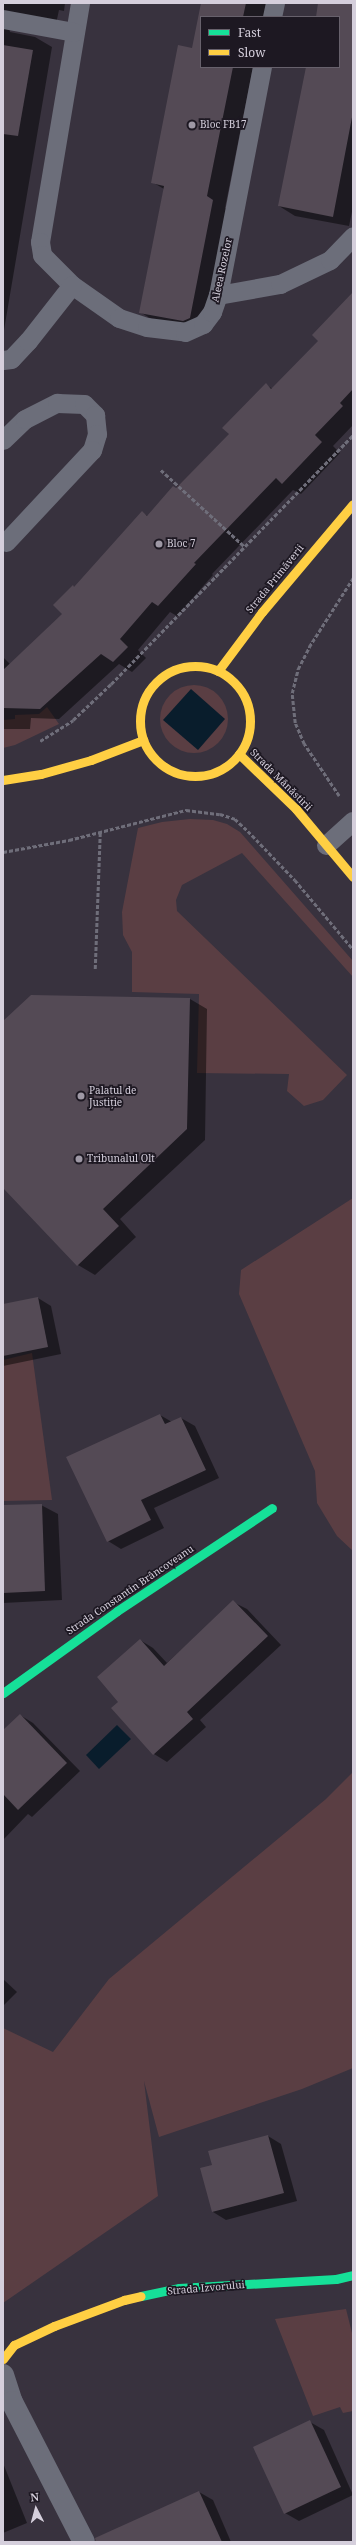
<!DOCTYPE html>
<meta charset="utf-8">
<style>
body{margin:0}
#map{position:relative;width:356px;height:2545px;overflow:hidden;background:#38323e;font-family:"Noto Serif",serif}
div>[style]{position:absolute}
.green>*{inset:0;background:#5a3e43}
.round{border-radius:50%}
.water>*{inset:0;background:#091d2c}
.shadow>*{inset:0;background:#0007}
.building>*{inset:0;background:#544a55}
.path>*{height:2.5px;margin-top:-1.25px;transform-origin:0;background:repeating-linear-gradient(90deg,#6f6e7a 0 4px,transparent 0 6px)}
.lane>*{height:19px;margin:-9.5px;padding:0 9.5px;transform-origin:9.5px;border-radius:9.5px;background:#6c6e7a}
.street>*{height:22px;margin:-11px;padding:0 11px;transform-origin:11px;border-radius:11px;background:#6c6e7a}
.fast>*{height:9px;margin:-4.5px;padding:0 4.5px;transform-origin:4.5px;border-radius:4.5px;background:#16e098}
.slow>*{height:9px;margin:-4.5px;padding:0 4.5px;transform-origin:4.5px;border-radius:4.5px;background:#ffcf43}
.slow>.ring{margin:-4.5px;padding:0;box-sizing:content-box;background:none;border:9px solid #ffcf43;border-radius:50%}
.dots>*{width:11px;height:11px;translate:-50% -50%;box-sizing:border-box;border:2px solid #1d1822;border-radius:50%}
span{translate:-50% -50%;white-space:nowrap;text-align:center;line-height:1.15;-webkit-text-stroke:3.5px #1d1822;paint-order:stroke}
.poi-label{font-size:10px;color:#d5cfdc}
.left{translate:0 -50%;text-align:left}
.street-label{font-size:10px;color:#d5cfdc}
.frame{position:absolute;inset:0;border:4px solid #d5cfdc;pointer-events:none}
.legend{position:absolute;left:200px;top:16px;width:140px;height:52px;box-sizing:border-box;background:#1d1822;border:1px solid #67616c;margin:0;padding:5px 7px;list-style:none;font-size:12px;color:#d5cfdc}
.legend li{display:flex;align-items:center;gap:8px;height:20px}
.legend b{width:20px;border:1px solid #67616c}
.north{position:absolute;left:16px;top:2489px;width:40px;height:40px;-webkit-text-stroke:3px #1d1822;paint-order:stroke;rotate:354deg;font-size:11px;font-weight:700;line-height:16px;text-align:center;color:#d5cfdc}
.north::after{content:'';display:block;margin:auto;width:14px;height:18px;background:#d5cfdc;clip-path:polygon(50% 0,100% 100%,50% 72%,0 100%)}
</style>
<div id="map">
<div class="green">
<div class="round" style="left:160px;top:685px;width:68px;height:68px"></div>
<div style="clip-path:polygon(47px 707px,59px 724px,15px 745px,3px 748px,3px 720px,15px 719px,15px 715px,39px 714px)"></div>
<div style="clip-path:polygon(190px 819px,213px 820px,227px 824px,240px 832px,353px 961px,353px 977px,242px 853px,182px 885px,176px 900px,177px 911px,347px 1075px,323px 1100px,304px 1106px,287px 1091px,289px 1074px,197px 1073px,199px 994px,132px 992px,132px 952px,123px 935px,122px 912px,138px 828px,162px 822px)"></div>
<div style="clip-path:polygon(353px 1198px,353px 1551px,337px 1536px,317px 1503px,315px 1471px,239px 1294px,241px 1270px)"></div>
<div style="clip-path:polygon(32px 1353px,52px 1500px,3px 1501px,3px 1360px)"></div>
<div style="clip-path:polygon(353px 1772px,353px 2068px,302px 2089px,159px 2137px,144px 2081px,158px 2196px,3px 2303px,3px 2028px,53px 2052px,109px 1979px,326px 1799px)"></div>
<div style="clip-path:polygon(346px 2309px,353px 2337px,353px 2411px,343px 2413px,340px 2407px,313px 2416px,275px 2319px)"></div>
</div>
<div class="water">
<div style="clip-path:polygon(191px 689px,225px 719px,198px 750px,163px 720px)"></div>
<div style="clip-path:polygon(117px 1725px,131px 1739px,99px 1769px,86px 1755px)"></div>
</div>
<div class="shadow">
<div style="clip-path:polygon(3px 3px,65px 3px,64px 11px,59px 10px,56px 24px,9px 27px,10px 32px,35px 37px,52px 47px,3px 336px)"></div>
<div style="clip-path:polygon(202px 3px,272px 3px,270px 17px,201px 17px,201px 67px,253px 67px,225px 208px,231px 211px,208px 328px,158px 323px,140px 312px,164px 189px,152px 182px,193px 49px)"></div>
<div style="clip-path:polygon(319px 3px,353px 3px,353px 207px,349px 226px,295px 216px,279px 206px,307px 67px,339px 67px,339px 17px,317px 17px)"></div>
<div style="clip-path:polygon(353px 293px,353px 425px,333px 446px,340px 453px,301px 494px,293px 490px,212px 574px,213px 575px,177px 616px,170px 612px,138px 650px,146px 658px,132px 672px,119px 664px,59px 719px,31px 718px,30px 729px,3px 729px,3px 657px,10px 664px,63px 614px,75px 588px,142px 513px,148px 516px,230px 434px,266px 385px,273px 389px,320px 341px)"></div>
<div style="clip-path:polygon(190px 999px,207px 1009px,205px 1140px,120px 1219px,136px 1237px,95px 1275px,78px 1265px,3px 1186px,3px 1022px)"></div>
<div style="clip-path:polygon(38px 1298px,51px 1306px,61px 1354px,3px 1366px,3px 1305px)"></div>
<div style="clip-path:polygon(160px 1415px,172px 1422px,181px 1418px,195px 1426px,219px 1478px,154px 1508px,164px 1528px,121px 1549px,108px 1541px)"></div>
<div style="clip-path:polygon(41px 1505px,58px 1514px,62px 1600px,3px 1603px,3px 1506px)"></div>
<div style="clip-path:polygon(233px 1602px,247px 1609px,281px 1645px,200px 1720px,206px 1727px,167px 1762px,154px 1754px,120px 1702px,140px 1640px,153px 1648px,167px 1663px)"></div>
<div style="clip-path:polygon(20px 1715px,33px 1723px,80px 1771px,32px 1817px,28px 1814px,3px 1840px,3px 1731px)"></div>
<div style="clip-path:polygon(3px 1979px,17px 1992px,3px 2006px)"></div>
<div style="clip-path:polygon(268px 2136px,281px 2144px,297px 2201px,226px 2220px,213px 2212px,213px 2165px)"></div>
<div style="clip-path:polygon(310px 2422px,324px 2430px,353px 2495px,299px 2521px,285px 2513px)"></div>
<div style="clip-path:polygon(3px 2463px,27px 2523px,3px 2533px)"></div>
<div style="clip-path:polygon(199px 2492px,213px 2500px,231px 2542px,139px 2542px)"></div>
</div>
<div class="building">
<div style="clip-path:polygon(201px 3px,246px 3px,243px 17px,201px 17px,201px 67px,233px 67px,207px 196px,213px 200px,190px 318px,183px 321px,139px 313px,164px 186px,151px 183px,178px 45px,192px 48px)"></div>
<div style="clip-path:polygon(318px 3px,353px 3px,353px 112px,333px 217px,278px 206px,306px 67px,339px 67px,339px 17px,316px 17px)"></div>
<div style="clip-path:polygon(3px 45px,33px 50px,18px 136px,3px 134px)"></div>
<div style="clip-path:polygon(353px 292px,353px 389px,340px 403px,343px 406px,315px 435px,322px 442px,282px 484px,276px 478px,194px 563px,196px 564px,158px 606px,152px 602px,120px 639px,128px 647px,113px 662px,101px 654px,40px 709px,3px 708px,3px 670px,62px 614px,53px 605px,73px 585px,74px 587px,142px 511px,147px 516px,173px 486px,176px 488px,229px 434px,222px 428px,266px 383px,271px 389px,318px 341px,312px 335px)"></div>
<div style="clip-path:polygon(31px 995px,190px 998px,187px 1129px,103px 1209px,119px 1226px,77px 1266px,3px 1188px,3px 1021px)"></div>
<div style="clip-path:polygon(38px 1297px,48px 1347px,3px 1356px,3px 1304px)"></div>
<div style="clip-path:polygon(160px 1414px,165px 1424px,181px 1417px,206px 1470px,141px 1500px,151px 1520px,107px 1542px,66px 1457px)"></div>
<div style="clip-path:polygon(42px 1504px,45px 1591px,3px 1593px,3px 1505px)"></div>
<div style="clip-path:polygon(233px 1600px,268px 1636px,187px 1712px,193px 1719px,153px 1755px,111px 1708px,118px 1702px,97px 1677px,140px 1639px,164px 1666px)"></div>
<div style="clip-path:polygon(20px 1714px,67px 1763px,18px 1810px,3px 1794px,3px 1730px)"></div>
<div style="clip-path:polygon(268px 2135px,284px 2193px,212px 2212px,200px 2168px,212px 2165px,208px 2151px)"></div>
<div style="clip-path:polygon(310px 2420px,341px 2487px,284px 2514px,253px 2447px)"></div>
<div style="clip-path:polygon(199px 2491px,222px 2542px,96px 2542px,95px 2538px)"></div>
</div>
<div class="path">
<div style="left:161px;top:470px;width:114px;rotate:42.5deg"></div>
<div style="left:40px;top:741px;width:39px;rotate:-32deg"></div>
<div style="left:73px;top:720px;width:52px;rotate:-43.5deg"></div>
<div style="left:111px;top:684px;width:347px;rotate:-45.8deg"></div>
<div style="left:339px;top:796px;width:63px;rotate:-123.9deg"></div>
<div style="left:304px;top:744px;width:23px;rotate:-113deg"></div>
<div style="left:295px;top:723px;width:30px;rotate:-96deg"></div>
<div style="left:292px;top:693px;width:25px;rotate:-76deg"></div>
<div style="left:298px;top:669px;width:25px;rotate:-63deg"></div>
<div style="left:309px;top:647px;width:82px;rotate:-57.5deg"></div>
<div style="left:3px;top:852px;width:67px;rotate:-10.3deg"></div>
<div style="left:69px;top:840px;width:121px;rotate:-14.4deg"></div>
<div style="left:186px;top:810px;width:34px;rotate:7deg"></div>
<div style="left:220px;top:814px;width:16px;rotate:18deg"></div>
<div style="left:235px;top:819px;width:18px;rotate:43deg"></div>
<div style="left:248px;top:831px;width:68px;rotate:46.2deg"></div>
<div style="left:295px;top:880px;width:90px;rotate:50deg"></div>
<div style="left:95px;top:969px;width:137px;rotate:-87.9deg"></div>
</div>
<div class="lane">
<div style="left:80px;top:3px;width:242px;rotate:99.5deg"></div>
<div style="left:40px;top:242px;width:13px;rotate:81deg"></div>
<div style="left:42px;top:255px;width:42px;rotate:45deg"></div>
<div style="left:72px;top:285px;width:57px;rotate:35.1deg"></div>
<div style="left:119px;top:318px;width:29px;rotate:18deg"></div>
<div style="left:147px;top:327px;width:38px;rotate:7deg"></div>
<div style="left:185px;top:332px;width:20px;rotate:-24deg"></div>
<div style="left:203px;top:324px;width:15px;rotate:-53deg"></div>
<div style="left:212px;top:312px;width:18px;rotate:-71deg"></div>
<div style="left:218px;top:295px;width:232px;rotate:-79.1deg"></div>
<div style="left:272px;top:17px;width:14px;rotate:-78deg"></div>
<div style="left:3px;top:19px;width:72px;rotate:10.4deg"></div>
<div style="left:218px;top:295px;width:63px;rotate:-10.1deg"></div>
<div style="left:280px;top:284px;width:55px;rotate:-25.6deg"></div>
<div style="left:330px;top:260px;width:33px;rotate:-46deg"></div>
<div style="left:3px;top:360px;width:8px;rotate:-7deg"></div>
<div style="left:11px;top:359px;width:25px;rotate:-47deg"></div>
<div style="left:28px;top:341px;width:71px;rotate:-51.8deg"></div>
<div style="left:3px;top:440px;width:30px;rotate:-44deg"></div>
<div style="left:25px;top:419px;width:36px;rotate:-27deg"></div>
<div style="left:57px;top:403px;width:27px;rotate:2deg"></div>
<div style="left:84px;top:404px;width:16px;rotate:45deg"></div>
<div style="left:95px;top:415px;width:19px;rotate:84deg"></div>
<div style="left:97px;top:434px;width:17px;rotate:107deg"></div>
<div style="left:92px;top:450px;width:126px;rotate:133.1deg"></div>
<div style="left:326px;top:845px;width:36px;rotate:-42deg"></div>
</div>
<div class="street">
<div style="left:3px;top:2375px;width:28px;rotate:72deg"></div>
<div style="left:12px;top:2402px;width:157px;rotate:62.8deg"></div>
</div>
<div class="fast">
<div style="left:3px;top:1693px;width:140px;rotate:-35.7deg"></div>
<div style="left:117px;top:1611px;width:186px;rotate:-33.6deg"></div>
<div style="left:141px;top:2296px;width:39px;rotate:-12deg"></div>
<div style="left:179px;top:2288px;width:157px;rotate:-3.3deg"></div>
<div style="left:336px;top:2279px;width:17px;rotate:-13deg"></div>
</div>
<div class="slow">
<div class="ring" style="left:140px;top:666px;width:101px;height:101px"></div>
<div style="left:218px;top:671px;width:74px;rotate:-53.3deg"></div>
<div style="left:262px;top:612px;width:141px;rotate:-49.9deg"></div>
<div style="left:239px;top:754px;width:79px;rotate:44deg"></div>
<div style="left:296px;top:809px;width:89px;rotate:50deg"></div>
<div style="left:3px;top:780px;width:38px;rotate:-9deg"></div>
<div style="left:41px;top:774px;width:52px;rotate:-15.6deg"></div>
<div style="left:91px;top:760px;width:56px;rotate:-21deg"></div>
<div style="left:3px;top:2359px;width:18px;rotate:-52deg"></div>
<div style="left:14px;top:2345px;width:44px;rotate:-25.4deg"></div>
<div style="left:54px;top:2326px;width:75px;rotate:-20.4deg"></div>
<div style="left:124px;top:2300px;width:17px;rotate:-13deg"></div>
</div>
<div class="dots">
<div style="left:192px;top:125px;background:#9e98a5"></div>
<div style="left:159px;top:544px;background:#9e98a5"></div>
<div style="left:81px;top:1096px;background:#9e98a5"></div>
<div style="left:79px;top:1159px;background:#9e98a5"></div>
</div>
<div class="poi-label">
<span class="left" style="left:200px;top:125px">Bloc FB17</span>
<span class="left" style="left:167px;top:544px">Bloc 7</span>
<span class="left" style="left:89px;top:1096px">Palatul de<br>Justiție</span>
<span class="left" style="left:87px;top:1159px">Tribunalul Olt</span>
</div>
<div class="street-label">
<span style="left:222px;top:270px;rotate:-78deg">Aleea Rozelor</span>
<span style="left:275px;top:579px;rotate:-51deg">Strada Primăverii</span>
<span style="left:281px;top:780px;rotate:45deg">Strada Mănăstirii</span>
<span style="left:130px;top:1590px;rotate:-34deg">Strada Constantin Brâncoveanu</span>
<span style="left:206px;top:2288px;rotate:-5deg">Strada Izvorului</span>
</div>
<div class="frame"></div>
<ul class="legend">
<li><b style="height:5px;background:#16e098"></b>Fast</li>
<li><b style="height:5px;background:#ffcf43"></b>Slow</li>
</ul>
<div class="north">N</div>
</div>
